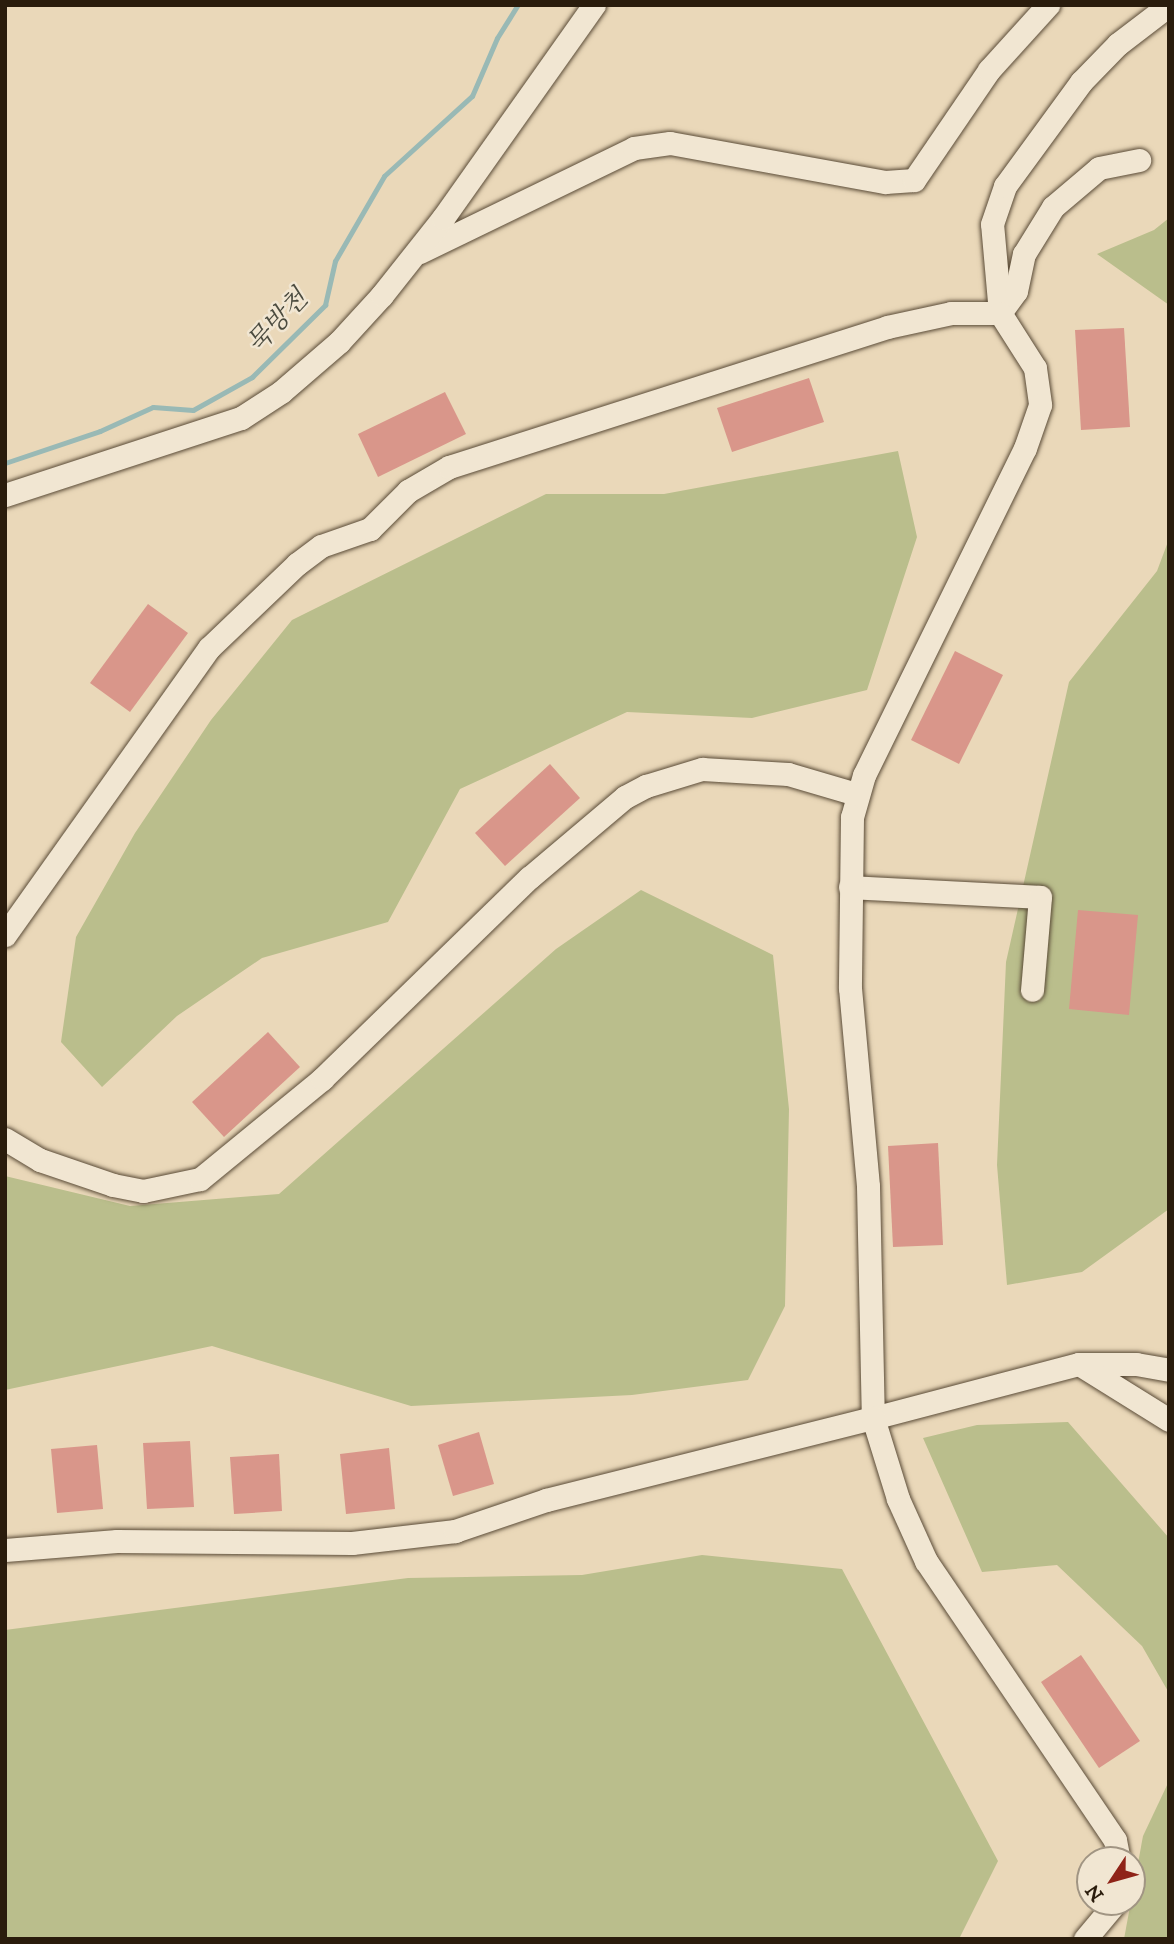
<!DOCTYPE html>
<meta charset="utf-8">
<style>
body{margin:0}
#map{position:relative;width:1174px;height:1944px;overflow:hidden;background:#ead8b9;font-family:"IM FELL DW Pica","Noto Serif KR",serif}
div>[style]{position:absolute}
.green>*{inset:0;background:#babe8c}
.stream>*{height:5px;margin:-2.5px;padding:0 2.5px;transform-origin:2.5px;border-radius:2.5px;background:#99b9b5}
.building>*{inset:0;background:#d9968a}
.roads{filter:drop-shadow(0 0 2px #5a4b37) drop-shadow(0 0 2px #5a4b37)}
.minor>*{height:23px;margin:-11.5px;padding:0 11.5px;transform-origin:11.5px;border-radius:11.5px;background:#f1e6d2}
span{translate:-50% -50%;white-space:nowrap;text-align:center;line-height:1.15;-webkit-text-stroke:5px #f1e6d2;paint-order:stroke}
.water-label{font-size:26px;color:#4b4b3f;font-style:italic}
.frame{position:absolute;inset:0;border:7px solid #2a1c0c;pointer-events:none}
.north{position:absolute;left:1076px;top:1846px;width:70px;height:70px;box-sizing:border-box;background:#f1e6d2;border:2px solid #a19583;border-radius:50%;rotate:234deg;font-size:19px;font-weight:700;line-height:28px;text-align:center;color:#2a1c0c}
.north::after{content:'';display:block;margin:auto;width:24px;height:32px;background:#8f2418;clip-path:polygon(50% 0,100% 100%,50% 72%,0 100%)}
</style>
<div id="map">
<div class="green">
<div style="clip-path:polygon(1169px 218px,1169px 305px,1097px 254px,1154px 230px)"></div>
<div style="clip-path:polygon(898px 451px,917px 537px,867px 690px,752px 718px,627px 712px,460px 789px,388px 922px,262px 958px,177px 1016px,102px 1087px,61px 1042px,76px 937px,135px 833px,211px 720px,292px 620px,546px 494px,664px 494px)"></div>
<div style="clip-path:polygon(1169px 539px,1169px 1209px,1082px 1272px,1007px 1285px,997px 1165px,1006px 962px,1069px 682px,1157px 571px)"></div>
<div style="clip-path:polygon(641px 890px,773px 955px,789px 1109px,785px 1306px,748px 1380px,632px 1395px,411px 1406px,212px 1346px,5px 1390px,5px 1176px,130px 1206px,279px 1194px,556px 949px)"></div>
<div style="clip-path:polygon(1068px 1422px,1169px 1538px,1169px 1693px,1142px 1646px,1057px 1565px,982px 1572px,923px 1438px,977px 1425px)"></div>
<div style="clip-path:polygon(702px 1555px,842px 1569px,998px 1861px,959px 1939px,5px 1939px,5px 1630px,408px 1578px,582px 1575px)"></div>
<div style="clip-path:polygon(1169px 1781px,1169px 1939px,1124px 1939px,1143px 1836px)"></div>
</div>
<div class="stream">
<div style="left:5px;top:463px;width:100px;rotate:-18.6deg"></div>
<div style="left:100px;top:431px;width:58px;rotate:-24.4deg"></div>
<div style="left:153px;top:407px;width:40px;rotate:4.3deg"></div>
<div style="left:193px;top:410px;width:68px;rotate:-29.2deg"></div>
<div style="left:252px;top:377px;width:103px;rotate:-44.6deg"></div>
<div style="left:325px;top:305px;width:45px;rotate:-77.2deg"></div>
<div style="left:335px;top:261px;width:98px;rotate:-60deg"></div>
<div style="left:384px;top:176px;width:119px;rotate:-42.3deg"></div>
<div style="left:472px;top:96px;width:63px;rotate:-66.7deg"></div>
<div style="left:497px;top:38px;width:39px;rotate:-58deg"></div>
</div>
<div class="building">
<div style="clip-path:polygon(1124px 328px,1130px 427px,1081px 430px,1075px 330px)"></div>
<div style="clip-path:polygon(809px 378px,824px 422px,732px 452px,717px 408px)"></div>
<div style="clip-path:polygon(445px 392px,466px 434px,378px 477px,358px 434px)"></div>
<div style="clip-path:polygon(148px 604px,188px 633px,130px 712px,90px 683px)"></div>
<div style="clip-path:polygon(955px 651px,1003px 675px,959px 764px,911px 740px)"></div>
<div style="clip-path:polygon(550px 764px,580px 798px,505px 866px,475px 833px)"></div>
<div style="clip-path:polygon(1078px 910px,1138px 915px,1129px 1015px,1069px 1009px)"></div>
<div style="clip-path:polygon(268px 1032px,300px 1067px,224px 1137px,192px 1102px)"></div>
<div style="clip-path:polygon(938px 1143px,943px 1245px,893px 1247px,888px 1146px)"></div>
<div style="clip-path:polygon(479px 1432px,494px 1484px,453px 1496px,438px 1445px)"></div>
<div style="clip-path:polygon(190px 1441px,194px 1507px,147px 1509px,143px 1443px)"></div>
<div style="clip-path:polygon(97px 1445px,103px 1509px,57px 1513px,51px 1449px)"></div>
<div style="clip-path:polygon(389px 1448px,395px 1509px,346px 1514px,340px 1454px)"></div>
<div style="clip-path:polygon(279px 1454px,282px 1511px,234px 1514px,230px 1457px)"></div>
<div style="clip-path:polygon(1081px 1655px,1140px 1741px,1099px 1768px,1041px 1682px)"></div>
</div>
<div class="roads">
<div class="minor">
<div style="left:420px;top:252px;width:238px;rotate:-25.9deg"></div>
<div style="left:634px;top:148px;width:36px;rotate:-8deg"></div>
<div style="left:670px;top:143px;width:219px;rotate:10.3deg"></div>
<div style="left:885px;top:182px;width:29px;rotate:-4deg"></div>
<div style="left:914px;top:180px;width:133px;rotate:-55.7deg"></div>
<div style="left:989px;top:70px;width:88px;rotate:-47.8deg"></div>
<div style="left:1000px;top:313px;width:89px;rotate:-95.1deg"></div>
<div style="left:992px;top:224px;width:40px;rotate:-71.1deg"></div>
<div style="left:1005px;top:186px;width:129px;rotate:-53.8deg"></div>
<div style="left:1081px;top:82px;width:53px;rotate:-45.8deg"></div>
<div style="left:1118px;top:44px;width:64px;rotate:-37.4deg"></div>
<div style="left:1000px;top:313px;width:27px;rotate:-54deg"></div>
<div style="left:1016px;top:291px;width:38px;rotate:-78deg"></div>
<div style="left:1024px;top:254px;width:55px;rotate:-58.3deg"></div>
<div style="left:1053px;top:207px;width:60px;rotate:-40.3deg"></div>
<div style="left:1099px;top:168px;width:41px;rotate:-11.3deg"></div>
<div style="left:5px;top:495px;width:248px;rotate:-18.1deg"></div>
<div style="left:241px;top:418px;width:48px;rotate:-33deg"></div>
<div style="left:281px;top:392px;width:77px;rotate:-40.8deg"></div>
<div style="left:339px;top:342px;width:64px;rotate:-47.5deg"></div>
<div style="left:382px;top:295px;width:98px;rotate:-51.6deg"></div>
<div style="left:443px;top:218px;width:261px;rotate:-54.7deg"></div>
<div style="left:850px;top:887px;width:190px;rotate:3deg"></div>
<div style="left:1040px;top:897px;width:93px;rotate:94.9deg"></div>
<div style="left:5px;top:935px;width:352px;rotate:-54.6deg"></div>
<div style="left:209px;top:648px;width:122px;rotate:-43.7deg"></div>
<div style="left:297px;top:564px;width:30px;rotate:-37deg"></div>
<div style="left:321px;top:546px;width:52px;rotate:-19.1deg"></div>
<div style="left:370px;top:529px;width:54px;rotate:-45deg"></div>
<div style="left:408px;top:491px;width:48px;rotate:-30.3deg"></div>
<div style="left:449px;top:467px;width:460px;rotate:-17.7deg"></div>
<div style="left:887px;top:327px;width:66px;rotate:-12.3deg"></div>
<div style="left:951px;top:313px;width:49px"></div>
<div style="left:1000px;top:313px;width:65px;rotate:57.5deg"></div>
<div style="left:1035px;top:368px;width:37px;rotate:82deg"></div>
<div style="left:1040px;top:405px;width:46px;rotate:109.2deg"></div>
<div style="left:1025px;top:448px;width:364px;rotate:116.2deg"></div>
<div style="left:864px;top:775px;width:44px;rotate:105.9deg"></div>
<div style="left:852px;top:817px;width:171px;rotate:90.7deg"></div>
<div style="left:850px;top:988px;width:199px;rotate:84.8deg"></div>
<div style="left:868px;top:1186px;width:232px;rotate:88.8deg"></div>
<div style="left:873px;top:1418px;width:213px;rotate:-14.7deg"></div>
<div style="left:1079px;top:1364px;width:57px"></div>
<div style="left:1136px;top:1364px;width:34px;rotate:10deg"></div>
<div style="left:5px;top:1139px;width:41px;rotate:31deg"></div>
<div style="left:40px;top:1160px;width:77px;rotate:18.9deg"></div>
<div style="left:113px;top:1185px;width:31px;rotate:11deg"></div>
<div style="left:143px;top:1191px;width:58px;rotate:-11.9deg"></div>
<div style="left:200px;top:1179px;width:158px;rotate:-39.3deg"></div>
<div style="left:322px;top:1079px;width:289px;rotate:-44.2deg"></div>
<div style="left:529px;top:878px;width:126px;rotate:-40.2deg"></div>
<div style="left:625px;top:797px;width:24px;rotate:-28deg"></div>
<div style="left:646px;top:786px;width:59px;rotate:-16.9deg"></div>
<div style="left:702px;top:769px;width:86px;rotate:3.3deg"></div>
<div style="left:788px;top:774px;width:71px;rotate:16.4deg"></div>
<div style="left:1079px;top:1364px;width:106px;rotate:31.9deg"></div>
<div style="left:5px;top:1550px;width:112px;rotate:-4.6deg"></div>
<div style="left:117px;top:1541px;width:235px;rotate:0.5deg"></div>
<div style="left:352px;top:1543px;width:104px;rotate:-6.6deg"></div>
<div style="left:455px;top:1531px;width:96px;rotate:-18.8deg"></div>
<div style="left:546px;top:1500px;width:337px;rotate:-14.1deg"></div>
<div style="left:873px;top:1418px;width:85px;rotate:72.8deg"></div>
<div style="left:898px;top:1499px;width:68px;rotate:65.7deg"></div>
<div style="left:926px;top:1561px;width:337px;rotate:55.9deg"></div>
<div style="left:1115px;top:1840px;width:20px;rotate:79deg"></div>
<div style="left:1085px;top:1939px;width:48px;rotate:-50deg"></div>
</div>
</div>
<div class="water-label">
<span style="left:278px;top:322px;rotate:-47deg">묵방천</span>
</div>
<div class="frame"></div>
<div class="north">N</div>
</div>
